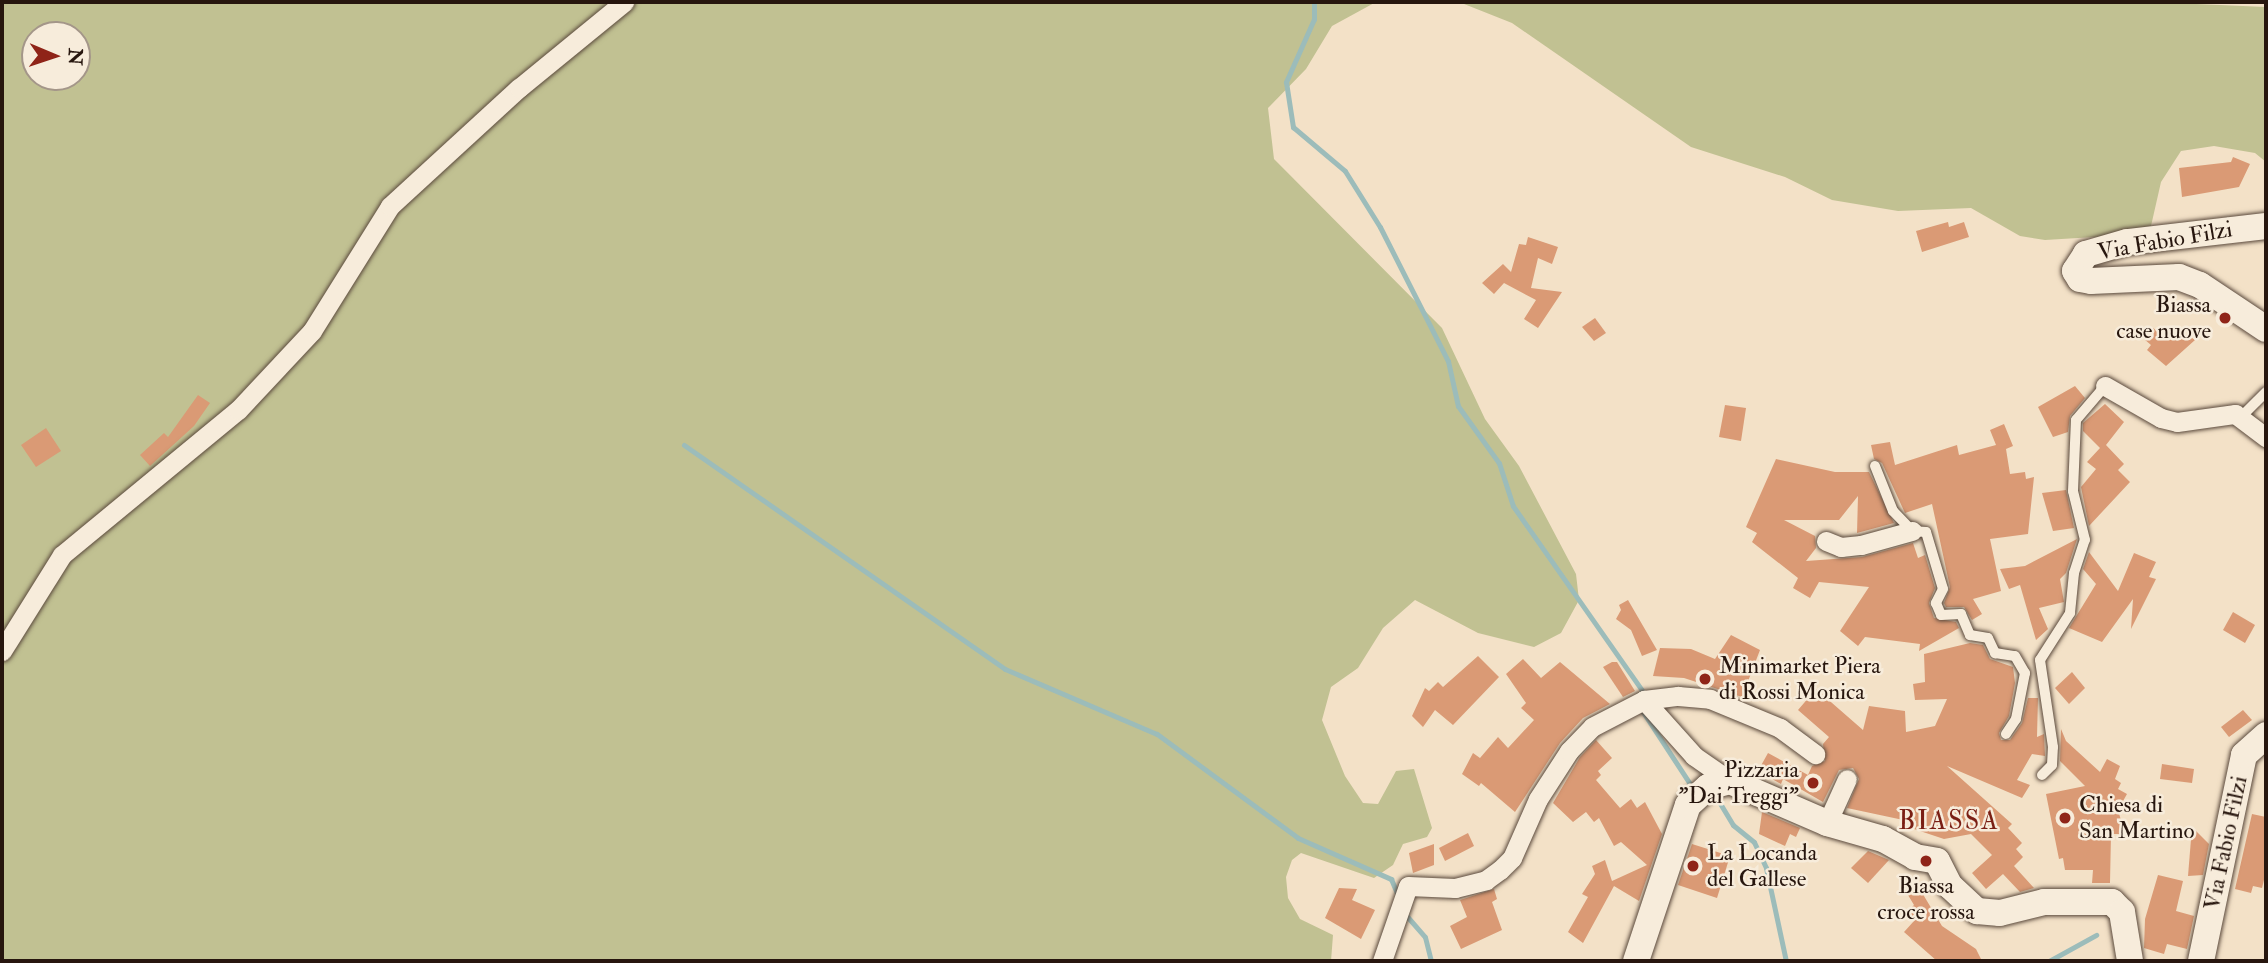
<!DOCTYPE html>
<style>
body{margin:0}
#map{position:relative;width:2268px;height:963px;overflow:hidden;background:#f3e1c7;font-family:"IM FELL Double Pica",serif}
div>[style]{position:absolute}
.green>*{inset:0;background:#c1c192}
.stream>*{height:5px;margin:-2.5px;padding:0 2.5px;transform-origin:2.5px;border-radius:2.5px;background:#9cbcba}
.building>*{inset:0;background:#da9a75}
.roads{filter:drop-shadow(0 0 2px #5a493c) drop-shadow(0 0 2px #5a493c)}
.lane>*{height:10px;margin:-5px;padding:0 5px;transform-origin:5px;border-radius:5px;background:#f7ecdb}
.street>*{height:19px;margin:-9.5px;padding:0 9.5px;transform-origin:9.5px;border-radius:9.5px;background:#f7ecdb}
.secondary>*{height:26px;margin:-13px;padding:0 13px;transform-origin:13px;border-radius:13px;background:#f7ecdb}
.dots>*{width:19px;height:19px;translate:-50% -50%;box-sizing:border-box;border:4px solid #f7ecdb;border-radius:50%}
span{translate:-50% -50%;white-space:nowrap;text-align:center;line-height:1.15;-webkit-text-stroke:5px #f7ecdb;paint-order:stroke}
.street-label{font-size:23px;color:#27160e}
.poi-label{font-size:23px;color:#27160e}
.right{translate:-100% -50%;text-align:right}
.left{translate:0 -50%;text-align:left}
.quarter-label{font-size:26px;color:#7a1f14;letter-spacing:2px}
.frame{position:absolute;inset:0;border:4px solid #27160e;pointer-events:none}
.north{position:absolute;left:21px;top:21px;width:70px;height:70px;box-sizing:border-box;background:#f7ecdb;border:2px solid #a49689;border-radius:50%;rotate:92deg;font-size:19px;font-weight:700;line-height:28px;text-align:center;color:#27160e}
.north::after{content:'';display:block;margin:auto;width:24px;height:32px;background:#8f2418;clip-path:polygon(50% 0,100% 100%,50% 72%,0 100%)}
</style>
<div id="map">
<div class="green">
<div style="clip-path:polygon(evenodd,2px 2px,1376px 2px,1332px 26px,1306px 69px,1268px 108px,1274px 159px,1442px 328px,1485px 419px,1519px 466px,1576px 574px,1579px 600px,1561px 633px,1534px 647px,1478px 633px,1415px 600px,1383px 628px,1358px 668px,1331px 687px,1322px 720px,1345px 776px,1363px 803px,1378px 804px,1396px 771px,1414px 769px,1432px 828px,1427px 837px,1403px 844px,1393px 865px,1374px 878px,1301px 853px,1292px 860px,1286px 877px,1288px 898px,1300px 919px,1333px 935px,1331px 961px,2px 961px,2px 2px,35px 35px,77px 35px,77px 77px,35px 77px,35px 35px)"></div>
<div style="clip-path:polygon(1459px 2px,2150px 2px,2266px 7px,2266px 162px,2255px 153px,2214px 146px,2181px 151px,2161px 182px,2151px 226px,2111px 236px,2045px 240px,2020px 236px,1971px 208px,1898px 211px,1832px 200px,1785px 177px,1691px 147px,1512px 23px)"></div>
</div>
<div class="stream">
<div style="left:1314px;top:2px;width:17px;rotate:90deg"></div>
<div style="left:1314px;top:19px;width:69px;rotate:114deg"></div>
<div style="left:1286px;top:82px;width:46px;rotate:81.2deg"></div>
<div style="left:1293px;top:127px;width:68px;rotate:40.2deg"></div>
<div style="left:1345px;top:171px;width:66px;rotate:58deg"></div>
<div style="left:1380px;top:227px;width:150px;rotate:63.1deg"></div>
<div style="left:1448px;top:361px;width:46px;rotate:77.5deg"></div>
<div style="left:1458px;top:406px;width:70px;rotate:54.3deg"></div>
<div style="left:1499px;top:463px;width:45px;rotate:72deg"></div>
<div style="left:1513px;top:506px;width:225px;rotate:55deg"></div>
<div style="left:684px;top:445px;width:391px;rotate:34.9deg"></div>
<div style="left:1005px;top:669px;width:165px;rotate:23.2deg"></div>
<div style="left:1157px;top:734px;width:175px;rotate:36.4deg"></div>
<div style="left:1298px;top:838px;width:102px;rotate:23.8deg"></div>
<div style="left:1391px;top:879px;width:21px;rotate:67deg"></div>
<div style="left:1643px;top:712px;width:90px;rotate:56.8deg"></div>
<div style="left:1715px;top:795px;width:35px;rotate:59deg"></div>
<div style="left:1733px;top:825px;width:27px;rotate:39deg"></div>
<div style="left:1754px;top:842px;width:29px;rotate:65deg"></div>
<div style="left:1766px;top:868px;width:95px;rotate:77.9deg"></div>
<div style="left:1405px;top:914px;width:30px;rotate:49deg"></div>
<div style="left:1425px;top:937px;width:25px;rotate:76deg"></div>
<div style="left:2049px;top:961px;width:54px;rotate:-29deg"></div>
</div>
<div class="building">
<div style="clip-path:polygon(2233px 157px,2250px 164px,2239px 187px,2182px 197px,2179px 168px,2231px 162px)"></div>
<div style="clip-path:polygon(1948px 222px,1949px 227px,1964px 222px,1969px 237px,1922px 252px,1916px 231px)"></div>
<div style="clip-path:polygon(1528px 237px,1558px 247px,1552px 264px,1538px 258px,1531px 288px,1562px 292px,1538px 328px,1524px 319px,1536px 300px,1504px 283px,1494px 294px,1482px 283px,1503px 264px,1511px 272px,1519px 244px,1526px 245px)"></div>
<div style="clip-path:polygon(1595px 318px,1606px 333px,1594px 341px,1582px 327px)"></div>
<div style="clip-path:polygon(2176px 327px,2195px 340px,2166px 366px,2147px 350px,2151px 345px,2144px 339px,2153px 328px,2166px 337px)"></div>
<div style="clip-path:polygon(2075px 386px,2085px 398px,2070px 416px,2068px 432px,2053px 437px,2038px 407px)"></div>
<div style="clip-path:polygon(198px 395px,210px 403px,194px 426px,150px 466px,140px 455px,164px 433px,168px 437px)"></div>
<div style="clip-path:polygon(2105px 404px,2124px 422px,2106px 445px,2124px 464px,2118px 470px,2130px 482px,2089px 526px,2081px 487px,2096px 469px,2087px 462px,2100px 448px,2083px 431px,2083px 423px)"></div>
<div style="clip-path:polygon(1725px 405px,1746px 408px,1741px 441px,1719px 437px)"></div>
<div style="clip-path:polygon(2004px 424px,2013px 446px,2006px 449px,2010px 474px,2025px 472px,2026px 479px,2034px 477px,2028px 534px,1990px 539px,2001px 591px,1973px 599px,1982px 614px,1972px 620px,1964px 607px,1946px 607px,1944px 603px,1950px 587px,1932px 504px,1905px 513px,1882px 463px,1874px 459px,1871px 445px,1890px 442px,1895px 465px,1957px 445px,1959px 455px,1996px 445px,1990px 430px)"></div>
<div style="clip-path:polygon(46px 428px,61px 451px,36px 467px,21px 445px)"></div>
<div style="clip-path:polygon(1776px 459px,1835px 472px,1869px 472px,1894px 523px,1857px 533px,1858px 496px,1839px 520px,1784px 520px,1815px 536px,1816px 548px,1806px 561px,1862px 557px,1913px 543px,1918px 558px,1925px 555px,1935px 588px,1929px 603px,1934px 618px,1956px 622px,1959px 628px,1919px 651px,1920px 644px,1865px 637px,1858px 646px,1840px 631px,1869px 587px,1819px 582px,1810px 598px,1793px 588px,1798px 578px,1752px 542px,1757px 533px,1746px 527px)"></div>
<div style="clip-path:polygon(2066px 490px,2074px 528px,2053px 531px,2042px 493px)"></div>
<div style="clip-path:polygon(2077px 539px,2066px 573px,2060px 579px,2064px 602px,2039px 608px,2048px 629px,2036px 640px,2020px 585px,2009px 589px,2000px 569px,2025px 566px)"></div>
<div style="clip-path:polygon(2089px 552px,2118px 591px,2134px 553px,2156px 562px,2149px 577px,2156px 579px,2131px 629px,2133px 599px,2102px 642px,2069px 628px,2096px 584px,2083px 569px)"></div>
<div style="clip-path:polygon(1628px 600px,1657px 650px,1642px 656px,1631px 630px,1616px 619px,1621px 610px,1619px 605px)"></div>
<div style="clip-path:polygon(2233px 612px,2255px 625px,2245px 643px,2223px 630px)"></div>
<div style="clip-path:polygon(1731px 635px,1760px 650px,1742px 697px,1684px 678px,1653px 676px,1660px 648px,1691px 649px,1715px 659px)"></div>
<div style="clip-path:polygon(1970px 643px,1983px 645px,1990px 659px,2013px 667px,2015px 683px,2009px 716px,1999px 733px,2001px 740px,2010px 740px,2022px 723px,2028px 698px,2038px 698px,2037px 737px,2044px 734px,2045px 756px,2032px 754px,2017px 780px,2030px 785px,2022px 798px,1947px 766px,2012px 824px,2008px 828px,2022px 843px,2016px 849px,2023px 857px,2014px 866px,2034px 888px,2020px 892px,2003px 874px,1986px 889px,1972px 873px,1992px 855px,1971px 834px,1944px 839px,1908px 827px,1908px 821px,1847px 808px,1859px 779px,1853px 768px,1839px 770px,1823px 802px,1783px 779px,1781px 784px,1758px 771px,1768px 753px,1808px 775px,1812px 766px,1825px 761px,1823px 744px,1829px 737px,1798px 710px,1816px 689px,1863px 730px,1869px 706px,1905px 711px,1906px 732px,1935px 726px,1947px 699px,1915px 700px,1913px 684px,1925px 682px,1924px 654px)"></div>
<div style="clip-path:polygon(1478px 656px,1499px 677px,1453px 725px,1435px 710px,1423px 727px,1412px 716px,1425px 688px,1429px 691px,1438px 682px,1443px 687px)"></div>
<div style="clip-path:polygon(1523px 659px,1541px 678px,1560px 662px,1610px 704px,1583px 718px,1560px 743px,1515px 812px,1481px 783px,1479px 786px,1462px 774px,1473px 753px,1480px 758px,1498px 737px,1508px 748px,1534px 720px,1521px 708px,1526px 703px,1506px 674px)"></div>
<div style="clip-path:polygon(1612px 662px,1617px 662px,1635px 691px,1623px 697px,1603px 667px)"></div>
<div style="clip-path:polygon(2072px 672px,2085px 688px,2069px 704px,2055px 688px)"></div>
<div style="clip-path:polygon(2243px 710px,2252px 720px,2229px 737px,2221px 727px)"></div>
<div style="clip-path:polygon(2061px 729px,2066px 741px,2100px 772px,2107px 759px,2120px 766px,2115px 779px,2121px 783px,2118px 789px,2127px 794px,2118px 810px,2125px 834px,2111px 834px,2110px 883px,2092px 883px,2093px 870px,2065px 870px,2063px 858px,2059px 859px,2046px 794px,2085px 786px,2060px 761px)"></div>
<div style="clip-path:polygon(1596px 740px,1612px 758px,1598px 771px,1601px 775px,1596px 780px,1620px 808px,1631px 799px,1637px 808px,1645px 802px,1662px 834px,1639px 901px,1614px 886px,1583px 943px,1568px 932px,1588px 897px,1582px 894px,1595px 874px,1592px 866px,1605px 860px,1612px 881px,1647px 865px,1621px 842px,1614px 846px,1599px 818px,1594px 822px,1586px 812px,1573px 822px,1553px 803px,1580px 757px)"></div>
<div style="clip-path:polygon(2162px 764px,2194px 769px,2192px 783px,2160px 779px)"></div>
<div style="clip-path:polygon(1762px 812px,1800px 828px,1796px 837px,1790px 834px,1785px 846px,1759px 834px)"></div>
<div style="clip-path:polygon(2252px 814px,2266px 817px,2266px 872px,2262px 888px,2253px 886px,2251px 893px,2235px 889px)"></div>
<div style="clip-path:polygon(2192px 827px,2209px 844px,2203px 875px,2188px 876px)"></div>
<div style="clip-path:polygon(1468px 833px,1474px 846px,1445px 861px,1439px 848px)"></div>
<div style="clip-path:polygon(1434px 844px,1434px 865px,1413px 873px,1409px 853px)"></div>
<div style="clip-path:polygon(1692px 844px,1730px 856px,1717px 898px,1678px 885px)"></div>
<div style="clip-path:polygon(1868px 851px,1889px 860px,1868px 883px,1851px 868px)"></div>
<div style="clip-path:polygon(2158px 875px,2183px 881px,2176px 911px,2194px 916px,2187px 949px,2167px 944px,2164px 954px,2144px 948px,2145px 919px)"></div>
<div style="clip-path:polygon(1915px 881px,1942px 926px,1976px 949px,1982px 961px,1937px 961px,1904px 932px,1914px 921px,1906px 913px,1914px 905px,1905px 890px)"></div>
<div style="clip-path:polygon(1339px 888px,1357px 889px,1352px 900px,1375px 910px,1361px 939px,1325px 918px)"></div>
<div style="clip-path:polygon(1494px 889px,1497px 899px,1492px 902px,1502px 930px,1461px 949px,1450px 926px,1467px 917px,1460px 900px)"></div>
</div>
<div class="roads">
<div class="lane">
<div style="left:2241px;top:417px;width:35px;rotate:-45deg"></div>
<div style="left:1875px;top:466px;width:48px;rotate:68.2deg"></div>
<div style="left:1893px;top:511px;width:28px;rotate:46deg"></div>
<div style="left:1912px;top:531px;width:14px;rotate:4deg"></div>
<div style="left:1926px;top:532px;width:59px;rotate:73.4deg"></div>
<div style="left:1943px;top:589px;width:16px;rotate:117deg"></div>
<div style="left:1936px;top:603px;width:13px;rotate:67deg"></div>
<div style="left:1941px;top:615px;width:20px;rotate:-3deg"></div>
<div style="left:1961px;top:614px;width:23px;rotate:67deg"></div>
<div style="left:1970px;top:635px;width:18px;rotate:9deg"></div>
<div style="left:1988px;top:638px;width:17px;rotate:65deg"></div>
<div style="left:1995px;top:653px;width:20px;rotate:9deg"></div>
<div style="left:2015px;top:656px;width:20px;rotate:60deg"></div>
<div style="left:2025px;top:673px;width:47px;rotate:101.1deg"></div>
<div style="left:2016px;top:719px;width:18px;rotate:124deg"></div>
<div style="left:2042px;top:775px;width:14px;rotate:-45deg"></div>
<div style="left:2052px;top:765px;width:18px;rotate:-87deg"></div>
<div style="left:2053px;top:747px;width:88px;rotate:-98.5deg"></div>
<div style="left:2040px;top:660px;width:56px;rotate:-57.4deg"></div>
<div style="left:2070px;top:613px;width:40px;rotate:-84.3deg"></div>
<div style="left:2074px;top:573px;width:35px;rotate:-72deg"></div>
<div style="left:2085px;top:540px;width:50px;rotate:-103.8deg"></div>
<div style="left:2073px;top:491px;width:71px;rotate:-87.6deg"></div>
<div style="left:2076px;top:420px;width:45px;rotate:-49.5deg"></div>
</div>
<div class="street">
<div style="left:2105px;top:386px;width:64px;rotate:29.7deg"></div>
<div style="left:2161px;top:418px;width:16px;rotate:14deg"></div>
<div style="left:2177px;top:422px;width:59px;rotate:-7.9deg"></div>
<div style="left:2235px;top:414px;width:39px;rotate:37deg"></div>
<div style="left:1826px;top:541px;width:16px;rotate:22deg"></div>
<div style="left:1841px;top:547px;width:20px;rotate:-6deg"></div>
<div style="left:1861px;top:545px;width:53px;rotate:-15.4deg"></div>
<div style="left:2px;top:651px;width:113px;rotate:-58deg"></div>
<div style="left:62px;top:555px;width:228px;rotate:-39.5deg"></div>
<div style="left:238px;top:410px;width:108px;rotate:-46.9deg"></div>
<div style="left:312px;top:331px;width:147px;rotate:-58deg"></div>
<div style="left:390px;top:206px;width:175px;rotate:-42.5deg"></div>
<div style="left:519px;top:88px;width:136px;rotate:-39.3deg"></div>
<div style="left:1644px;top:700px;width:75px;rotate:48.2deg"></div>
<div style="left:1694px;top:756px;width:44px;rotate:34.8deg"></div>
<div style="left:1827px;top:823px;width:48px;rotate:-65.6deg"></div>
<div style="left:1382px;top:961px;width:79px;rotate:-70.9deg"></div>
<div style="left:1408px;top:886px;width:47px;rotate:2.4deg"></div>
<div style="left:1455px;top:888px;width:32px;rotate:-14deg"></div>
<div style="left:1486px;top:880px;width:17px;rotate:-36deg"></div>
<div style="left:1500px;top:870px;width:17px;rotate:-45deg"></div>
<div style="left:1512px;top:858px;width:64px;rotate:-66.2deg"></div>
<div style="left:1538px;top:799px;width:57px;rotate:-57.1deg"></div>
<div style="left:1569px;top:751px;width:33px;rotate:-46deg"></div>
<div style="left:1592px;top:727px;width:59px;rotate:-27.4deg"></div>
<div style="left:1644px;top:700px;width:34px;rotate:-7deg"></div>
<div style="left:1678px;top:696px;width:32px;rotate:5deg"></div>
<div style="left:1710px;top:699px;width:76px;rotate:22.5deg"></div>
<div style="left:1780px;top:728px;width:44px;rotate:36.6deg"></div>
</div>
<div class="secondary">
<div style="left:2266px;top:226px;width:140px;rotate:173.4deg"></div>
<div style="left:2127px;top:242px;width:43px;rotate:163.7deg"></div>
<div style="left:2086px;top:254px;width:20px;rotate:123deg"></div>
<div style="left:2075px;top:271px;width:9px;rotate:58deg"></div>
<div style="left:2080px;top:279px;width:11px;rotate:10deg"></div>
<div style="left:2091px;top:281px;width:88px;rotate:-2.6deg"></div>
<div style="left:2179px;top:277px;width:22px;rotate:21deg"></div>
<div style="left:2200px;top:285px;width:79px;rotate:33.7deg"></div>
<div style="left:1636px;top:961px;width:164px;rotate:-71.6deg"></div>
<div style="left:1688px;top:805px;width:27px;rotate:-42deg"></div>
<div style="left:1708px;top:787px;width:23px;rotate:-15deg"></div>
<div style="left:1730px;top:781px;width:106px;rotate:23.4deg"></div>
<div style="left:1827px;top:823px;width:58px;rotate:15.9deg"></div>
<div style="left:1883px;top:839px;width:37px;rotate:29deg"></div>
<div style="left:1915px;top:857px;width:22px;rotate:10deg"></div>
<div style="left:1937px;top:861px;width:28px;rotate:63deg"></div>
<div style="left:1950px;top:886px;width:37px;rotate:43deg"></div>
<div style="left:1977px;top:911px;width:23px;rotate:5deg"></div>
<div style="left:2000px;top:913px;width:45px;rotate:-14deg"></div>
<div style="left:2044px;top:902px;width:68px"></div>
<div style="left:2112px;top:902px;width:14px;rotate:45deg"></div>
<div style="left:2122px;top:912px;width:50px;rotate:80.7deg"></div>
<div style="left:2201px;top:961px;width:210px;rotate:-78.2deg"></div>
<div style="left:2244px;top:755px;width:30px;rotate:-42deg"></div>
</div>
</div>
<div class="dots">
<div style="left:2225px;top:318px;background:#8f2418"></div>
<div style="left:1705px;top:679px;background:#8f2418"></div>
<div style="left:1813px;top:783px;background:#8f2418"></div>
<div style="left:2065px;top:818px;background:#8f2418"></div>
<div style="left:1926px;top:861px;background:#8f2418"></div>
<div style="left:1693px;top:866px;background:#8f2418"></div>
</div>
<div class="street-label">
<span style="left:2165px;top:241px;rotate:-10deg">Via Fabio Filzi</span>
<span style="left:2226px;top:843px;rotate:-78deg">Via Fabio Filzi</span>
</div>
<div class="poi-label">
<span class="right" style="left:2211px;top:318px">Biassa<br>case nuove</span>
<span class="left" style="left:1719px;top:679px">Minimarket Piera<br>di Rossi Monica</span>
<span class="right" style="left:1799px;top:783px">Pizzaria<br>"Dai Treggi"</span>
<span class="left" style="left:2079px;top:818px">Chiesa di<br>San Martino</span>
<span class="left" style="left:1707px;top:866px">La Locanda<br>del Gallese</span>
<span style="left:1926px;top:899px">Biassa<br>croce rossa</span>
</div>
<div class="quarter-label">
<span style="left:1949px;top:822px">BIASSA</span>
</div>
<div class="frame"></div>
<div class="north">N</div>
</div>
